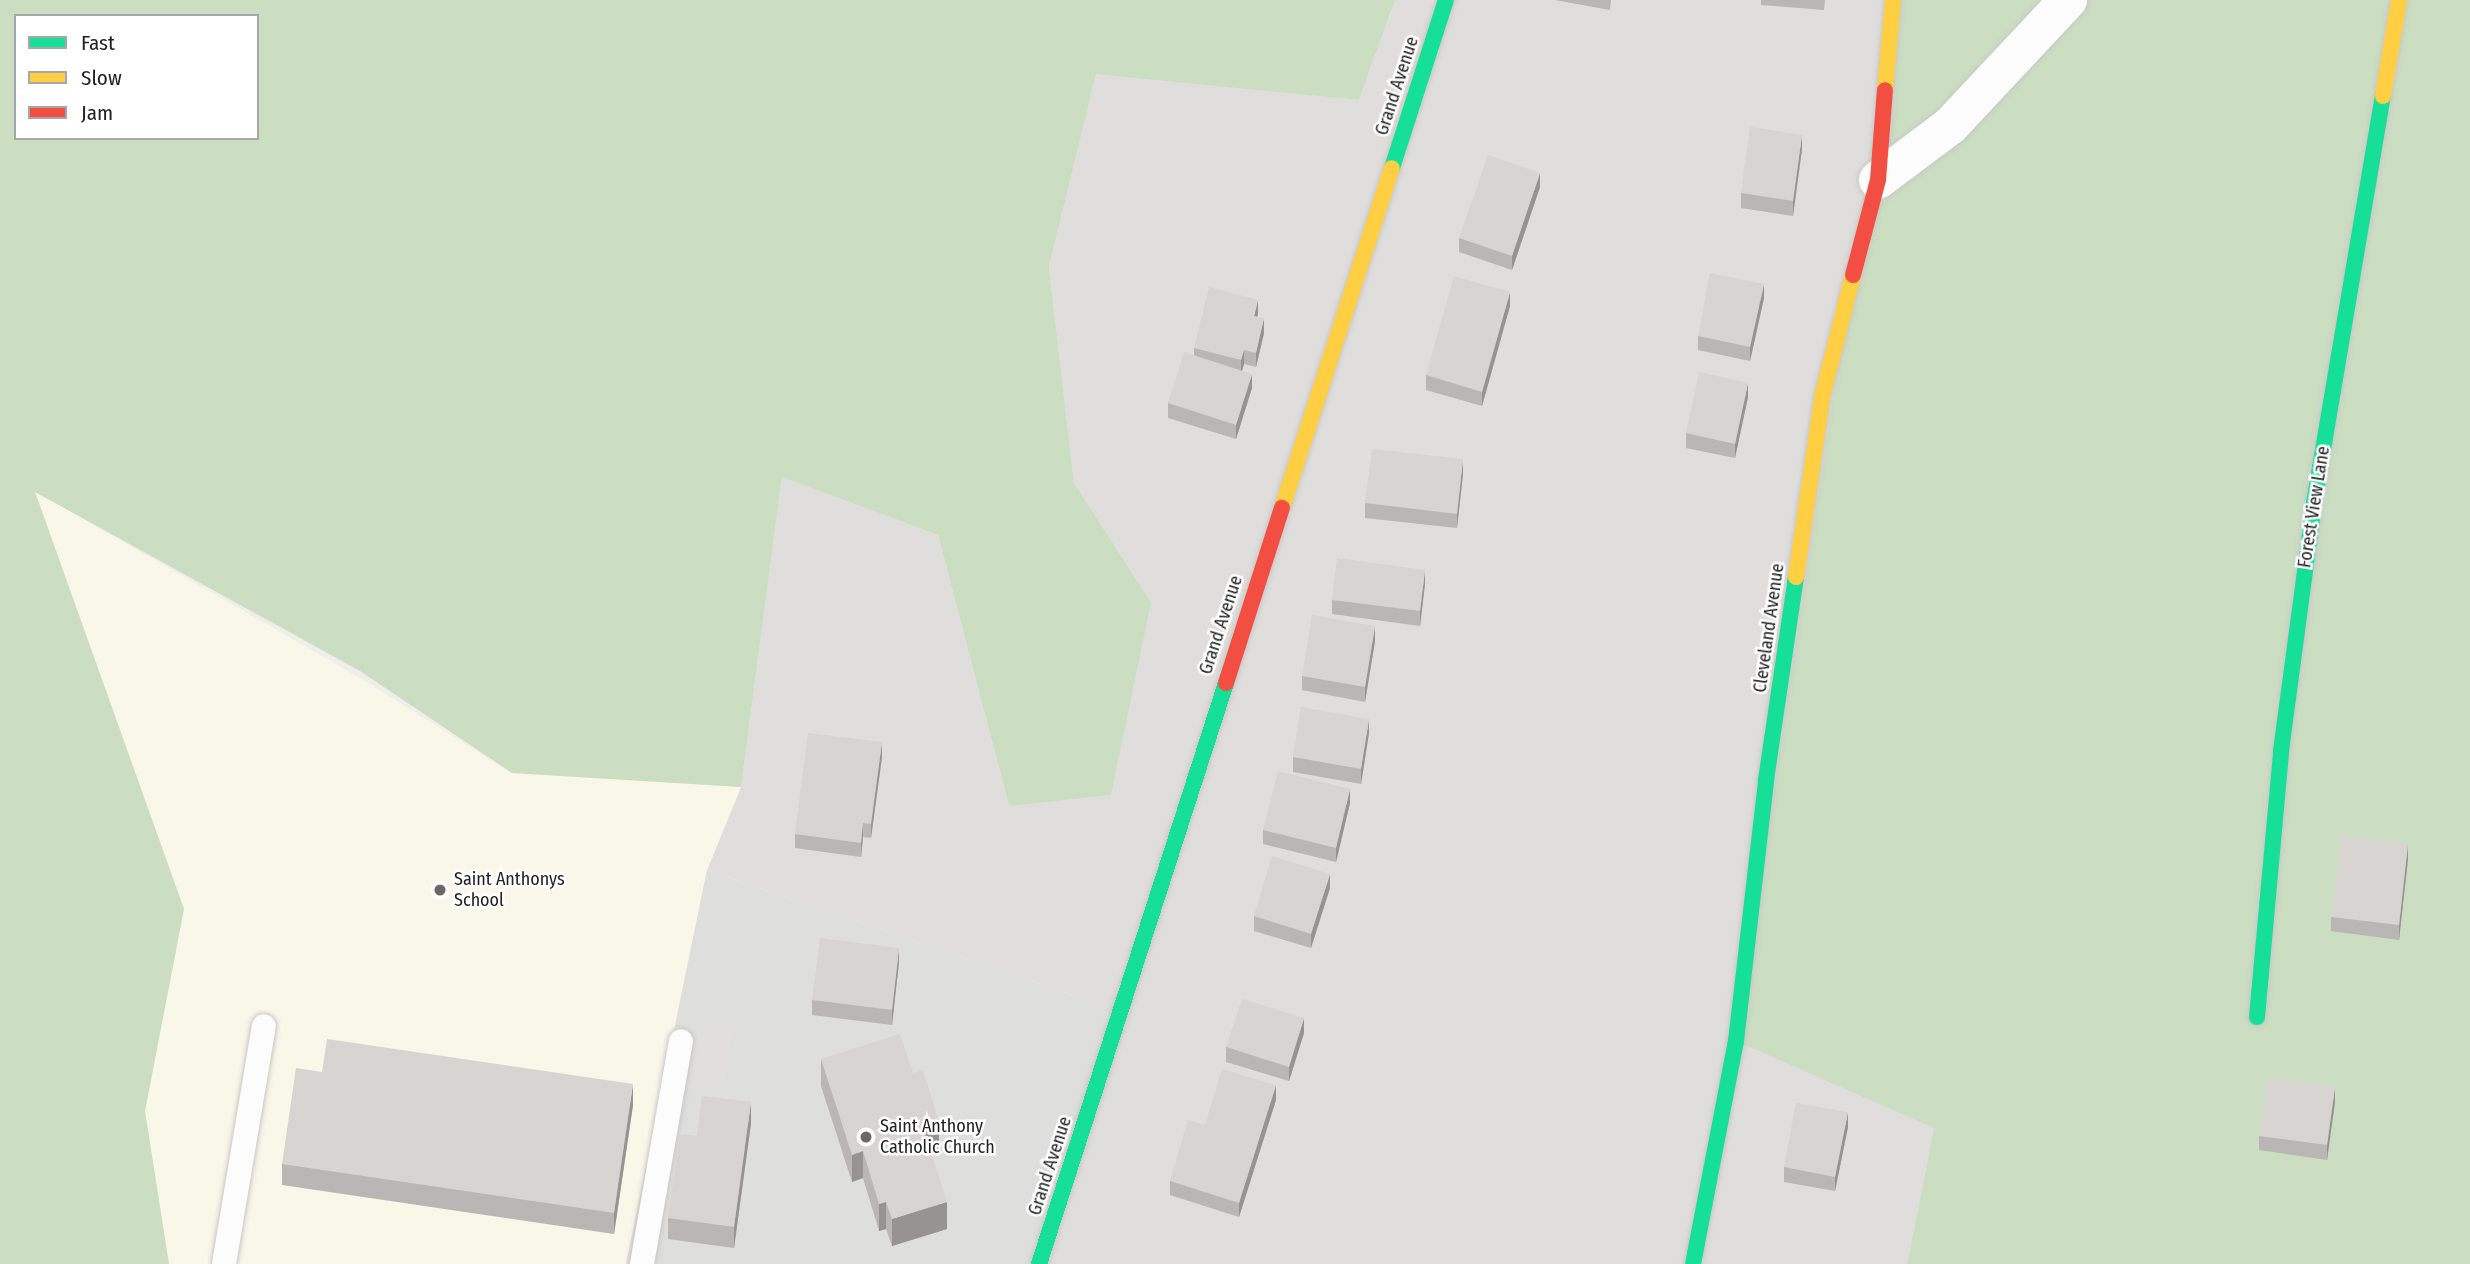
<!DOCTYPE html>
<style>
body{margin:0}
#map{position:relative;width:2470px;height:1264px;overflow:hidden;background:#f0eeeb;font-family:"Fira Sans Condensed",sans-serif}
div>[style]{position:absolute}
.residential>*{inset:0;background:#dfdedc}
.education>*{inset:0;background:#f8f7e8}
.religious>*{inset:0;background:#dededc}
.forest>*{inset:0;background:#cbdec1}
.parking>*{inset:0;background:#e0dfde}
.roads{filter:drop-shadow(0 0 2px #c9c8c7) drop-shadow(0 0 2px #c9c8c7)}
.lane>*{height:24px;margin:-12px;padding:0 12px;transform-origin:12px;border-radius:12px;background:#fdfcfc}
.street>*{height:38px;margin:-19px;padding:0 19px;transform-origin:19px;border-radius:19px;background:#fdfcfc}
.fast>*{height:16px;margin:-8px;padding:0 8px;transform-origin:8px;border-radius:8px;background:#16e098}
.slow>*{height:16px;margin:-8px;padding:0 8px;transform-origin:8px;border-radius:8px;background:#ffcf43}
.jam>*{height:16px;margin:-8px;padding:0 8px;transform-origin:8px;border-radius:8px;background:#f24e42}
.wall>*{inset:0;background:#b9b6b5}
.shaded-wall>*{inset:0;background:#969493}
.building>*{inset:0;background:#d7d4d2}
.dots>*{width:19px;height:19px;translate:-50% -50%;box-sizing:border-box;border:4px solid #fff;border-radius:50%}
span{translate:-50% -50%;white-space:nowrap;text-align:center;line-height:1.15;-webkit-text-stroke:5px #fff;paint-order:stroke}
.street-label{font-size:18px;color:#222}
.poi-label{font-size:18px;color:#222}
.left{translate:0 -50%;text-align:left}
.legend{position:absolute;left:14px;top:14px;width:245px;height:126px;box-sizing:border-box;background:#fff;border:2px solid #a7a7a7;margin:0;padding:9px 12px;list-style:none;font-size:21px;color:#222}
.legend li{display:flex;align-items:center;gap:14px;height:35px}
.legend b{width:35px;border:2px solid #a7a7a7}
</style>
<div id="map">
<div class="residential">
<div style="clip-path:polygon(1395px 0,1894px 0,1934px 1128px,1907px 1264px,1039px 1264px,1119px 1011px,707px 870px,741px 787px,782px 477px,938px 535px,1009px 806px,1151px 602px,1074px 483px,1049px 267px,1096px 73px,1359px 100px)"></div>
</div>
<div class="education">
<div style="clip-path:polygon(35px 491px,355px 675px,512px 773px,741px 787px,707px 870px,626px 1264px,169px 1264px,145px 1111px,184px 909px)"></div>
</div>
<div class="religious">
<div style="clip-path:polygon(707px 870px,1119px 1011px,1039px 1264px,626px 1264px)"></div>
</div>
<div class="forest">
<div style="clip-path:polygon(evenodd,0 0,1395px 0,1359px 100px,1096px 74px,1049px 267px,1074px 483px,1151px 602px,1111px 795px,1009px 806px,938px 535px,782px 477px,741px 787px,512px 773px,360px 671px,35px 492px,184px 909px,145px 1111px,169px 1264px,0 1264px,0 0,16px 16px,257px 16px,257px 138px,16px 138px,16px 16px)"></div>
<div style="clip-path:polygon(1893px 0,2470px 0,2470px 1264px,1907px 1264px,1934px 1128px,1736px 1041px)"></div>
</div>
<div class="parking">
<div style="clip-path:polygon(698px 1027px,731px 1031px,724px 1092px,691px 1088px)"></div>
</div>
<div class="roads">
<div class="lane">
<div style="left:224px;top:1264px;width:241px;rotate:-80.5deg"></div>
<div style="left:642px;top:1264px;width:226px;rotate:-80.1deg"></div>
</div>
<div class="street">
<div style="left:1878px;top:180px;width:90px;rotate:-36.9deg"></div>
<div style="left:1950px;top:126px;width:173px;rotate:-46.9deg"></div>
</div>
<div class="fast">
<div style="left:1392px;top:168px;width:176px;rotate:-72.2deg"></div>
<div style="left:2257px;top:1017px;width:267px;rotate:-84.8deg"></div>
<div style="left:2281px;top:751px;width:250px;rotate:-82.4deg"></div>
<div style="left:2314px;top:503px;width:413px;rotate:-80.4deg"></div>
<div style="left:1039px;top:1264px;width:610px;rotate:-72.16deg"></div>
<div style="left:1693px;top:1264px;width:227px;rotate:-79.1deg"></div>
<div style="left:1736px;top:1041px;width:263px;rotate:-83.4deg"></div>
<div style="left:1766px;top:780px;width:205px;rotate:-81.6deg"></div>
</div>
<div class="slow">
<div style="left:1885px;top:90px;width:90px;rotate:-84.9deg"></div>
<div style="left:2383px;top:96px;width:97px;rotate:-80.5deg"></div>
<div style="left:1282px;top:508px;width:357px;rotate:-72.1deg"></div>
<div style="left:1796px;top:577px;width:186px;rotate:-81.7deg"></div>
<div style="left:1823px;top:393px;width:122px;rotate:-75.7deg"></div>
</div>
<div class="jam">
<div style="left:1853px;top:275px;width:98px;rotate:-75.3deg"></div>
<div style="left:1878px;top:180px;width:90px;rotate:-85.6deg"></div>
<div style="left:1226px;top:683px;width:184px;rotate:-72.3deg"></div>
</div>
</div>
<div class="wall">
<div style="clip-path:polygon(1555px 0,1611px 0,1610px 10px)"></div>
<div style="clip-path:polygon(1761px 0,1825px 0,1824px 10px,1761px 5px)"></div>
<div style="clip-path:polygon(1802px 149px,1793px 216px,1741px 208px,1741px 193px)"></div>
<div style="clip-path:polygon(1540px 187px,1512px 270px,1459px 252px,1459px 238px)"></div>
<div style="clip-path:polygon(1764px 298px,1750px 361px,1698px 350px,1698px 336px)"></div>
<div style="clip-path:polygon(1510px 306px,1482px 406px,1426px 390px,1426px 375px)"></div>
<div style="clip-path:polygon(1258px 314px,1257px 317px,1264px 333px,1256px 367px,1244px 364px,1242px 371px,1252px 388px,1236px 439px,1168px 418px,1168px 403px,1194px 355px,1194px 348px)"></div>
<div style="clip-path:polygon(1748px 397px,1735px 458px,1686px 448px,1686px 433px)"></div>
<div style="clip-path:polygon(1463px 474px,1457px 528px,1365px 518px,1365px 503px)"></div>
<div style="clip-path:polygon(1425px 584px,1420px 626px,1332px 614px,1332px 600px)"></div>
<div style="clip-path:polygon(1375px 641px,1365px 702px,1302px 690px,1302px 676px)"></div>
<div style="clip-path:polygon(1369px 733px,1361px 784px,1293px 772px,1293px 757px)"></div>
<div style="clip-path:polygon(882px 757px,871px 838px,863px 837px,861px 857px,795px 848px,795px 834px)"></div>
<div style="clip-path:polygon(1350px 803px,1336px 862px,1263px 844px,1263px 830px)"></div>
<div style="clip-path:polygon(2408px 859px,2399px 940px,2331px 931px,2331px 917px)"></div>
<div style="clip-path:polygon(1330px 888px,1311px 948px,1254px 931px,1254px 916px)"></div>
<div style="clip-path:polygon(899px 962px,892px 1025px,812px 1015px,812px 1000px)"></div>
<div style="clip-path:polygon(1304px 1033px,1289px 1081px,1226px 1062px,1226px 1047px)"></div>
<div style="clip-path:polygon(821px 1059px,913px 1073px,939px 1149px,930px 1152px,947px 1229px,892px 1246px,886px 1229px,879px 1231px,863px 1178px,852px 1182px,821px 1086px)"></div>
<div style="clip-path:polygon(322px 1072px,633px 1105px,614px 1234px,282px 1185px,282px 1164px)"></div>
<div style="clip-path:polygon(1276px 1100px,1239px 1217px,1170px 1195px,1170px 1181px,1205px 1125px)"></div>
<div style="clip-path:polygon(2335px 1102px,2327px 1160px,2259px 1150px,2259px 1136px)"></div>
<div style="clip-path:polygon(751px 1123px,734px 1248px,668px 1239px,668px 1218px,697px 1136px)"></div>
<div style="clip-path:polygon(1848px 1127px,1835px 1191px,1784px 1182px,1784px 1167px)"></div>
</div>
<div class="shaded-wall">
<div style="clip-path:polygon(1802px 135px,1802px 149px,1793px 216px,1793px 201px)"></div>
<div style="clip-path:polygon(1540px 173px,1540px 187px,1512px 270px,1512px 256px)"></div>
<div style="clip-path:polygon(1764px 284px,1764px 298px,1750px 361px,1750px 347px)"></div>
<div style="clip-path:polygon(1510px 292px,1510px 306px,1482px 406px,1482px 392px)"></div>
<div style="clip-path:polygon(1258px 300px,1258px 314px,1254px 330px,1254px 316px)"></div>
<div style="clip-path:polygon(1264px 318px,1264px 333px,1256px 367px,1256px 353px)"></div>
<div style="clip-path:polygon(1244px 350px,1244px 364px,1241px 374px,1241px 360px)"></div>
<div style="clip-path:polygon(1252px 374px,1252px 388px,1236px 439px,1236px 425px)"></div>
<div style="clip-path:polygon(1748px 383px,1748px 397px,1735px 458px,1735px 444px)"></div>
<div style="clip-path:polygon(1463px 459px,1463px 474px,1457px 528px,1457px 514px)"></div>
<div style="clip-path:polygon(1425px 570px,1425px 584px,1420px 626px,1420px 611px)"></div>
<div style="clip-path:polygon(1375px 626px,1375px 641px,1365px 702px,1365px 687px)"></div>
<div style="clip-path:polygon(1369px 719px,1369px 733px,1361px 784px,1361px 769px)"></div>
<div style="clip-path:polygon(882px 742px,882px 757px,871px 838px,871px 824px)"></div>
<div style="clip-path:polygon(1350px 789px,1350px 803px,1336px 862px,1336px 848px)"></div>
<div style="clip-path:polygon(863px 823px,863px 837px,861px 857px,861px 843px)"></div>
<div style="clip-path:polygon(2408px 844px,2408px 859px,2399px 940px,2399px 925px)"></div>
<div style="clip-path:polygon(1330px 874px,1330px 888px,1311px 948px,1311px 934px)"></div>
<div style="clip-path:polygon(899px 948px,899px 962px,892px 1025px,892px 1010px)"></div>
<div style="clip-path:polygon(1304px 1018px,1304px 1033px,1289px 1081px,1289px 1067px)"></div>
<div style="clip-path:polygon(633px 1084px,633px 1105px,614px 1234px,614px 1213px)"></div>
<div style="clip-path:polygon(1276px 1085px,1276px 1100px,1239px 1217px,1239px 1203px)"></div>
<div style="clip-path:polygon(2335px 1087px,2335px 1102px,2327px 1160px,2327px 1145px)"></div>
<div style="clip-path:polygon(751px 1102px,751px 1123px,734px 1248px,734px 1227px)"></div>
<div style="clip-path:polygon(1848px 1112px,1848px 1127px,1835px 1191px,1835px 1177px)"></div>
<div style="clip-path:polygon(939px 1122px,939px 1149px,923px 1154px,923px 1128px)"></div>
<div style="clip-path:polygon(863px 1151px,863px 1178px,852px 1182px,852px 1155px)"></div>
<div style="clip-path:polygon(886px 1202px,886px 1229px,879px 1231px,879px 1204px)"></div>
<div style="clip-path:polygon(947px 1202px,947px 1229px,892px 1246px,892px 1219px)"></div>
</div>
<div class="building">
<div style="clip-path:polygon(1750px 127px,1802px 135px,1793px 201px,1741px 193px)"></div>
<div style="clip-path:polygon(1488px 155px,1540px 173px,1512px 256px,1459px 238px)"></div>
<div style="clip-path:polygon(1710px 273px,1764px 284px,1750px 347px,1698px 336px)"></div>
<div style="clip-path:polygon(1454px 276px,1510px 292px,1482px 392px,1426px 375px)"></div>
<div style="clip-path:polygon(1209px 287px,1258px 300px,1254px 316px,1264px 318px,1256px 353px,1244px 350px,1241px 360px,1194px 348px)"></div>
<div style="clip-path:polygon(1184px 352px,1252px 374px,1236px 425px,1168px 403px)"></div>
<div style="clip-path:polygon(1699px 372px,1748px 383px,1735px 444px,1686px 433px)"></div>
<div style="clip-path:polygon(1372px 449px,1463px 459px,1457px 514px,1365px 503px)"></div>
<div style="clip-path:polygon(1337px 558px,1425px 570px,1420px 611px,1332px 600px)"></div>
<div style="clip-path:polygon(1312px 615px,1375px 626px,1365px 687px,1302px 676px)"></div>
<div style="clip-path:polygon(1301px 707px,1369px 719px,1361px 769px,1293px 757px)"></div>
<div style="clip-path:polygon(808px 733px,882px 742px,871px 824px,863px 823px,861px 843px,795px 834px)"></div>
<div style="clip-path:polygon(1278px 771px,1350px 789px,1336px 848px,1263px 830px)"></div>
<div style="clip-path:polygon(2341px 836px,2408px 844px,2399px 925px,2331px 917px)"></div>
<div style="clip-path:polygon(1272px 856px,1330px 874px,1311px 934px,1254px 916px)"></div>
<div style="clip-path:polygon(820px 938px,899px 948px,892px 1010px,812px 1000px)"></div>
<div style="clip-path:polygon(1242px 999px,1304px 1018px,1289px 1067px,1226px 1047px)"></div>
<div style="clip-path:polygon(900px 1034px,913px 1073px,923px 1070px,939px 1122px,923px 1128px,947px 1202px,892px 1219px,886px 1202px,879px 1204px,863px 1151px,852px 1155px,821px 1059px)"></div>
<div style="clip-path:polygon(327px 1039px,633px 1084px,614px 1213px,282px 1164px,296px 1068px,322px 1072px)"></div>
<div style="clip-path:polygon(1222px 1069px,1276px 1085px,1239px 1203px,1170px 1181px,1188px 1120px,1205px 1125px)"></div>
<div style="clip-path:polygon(2268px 1077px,2335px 1087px,2327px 1145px,2259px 1136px)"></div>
<div style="clip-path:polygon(702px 1096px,751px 1102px,734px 1227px,668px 1218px,680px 1134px,697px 1136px)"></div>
<div style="clip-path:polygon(1796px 1103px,1848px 1112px,1835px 1177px,1784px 1167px)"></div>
</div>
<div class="dots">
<div style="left:440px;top:890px;background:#6a6968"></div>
<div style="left:866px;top:1137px;background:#6a6968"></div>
</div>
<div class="street-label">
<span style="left:1397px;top:86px;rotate:-72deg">Grand Avenue</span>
<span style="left:2314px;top:507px;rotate:-81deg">Forest View Lane</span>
<span style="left:1221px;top:625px;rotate:-72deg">Grand Avenue</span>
<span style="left:1769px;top:628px;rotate:-82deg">Cleveland Avenue</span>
<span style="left:1050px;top:1166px;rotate:-72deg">Grand Avenue</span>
</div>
<div class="poi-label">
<span class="left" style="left:454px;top:890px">Saint Anthonys<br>School</span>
<span class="left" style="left:880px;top:1137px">Saint Anthony<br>Catholic Church</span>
</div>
<ul class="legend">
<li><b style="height:9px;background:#16e098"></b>Fast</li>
<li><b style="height:9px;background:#ffcf43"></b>Slow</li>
<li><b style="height:9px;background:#f24e42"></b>Jam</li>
</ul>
</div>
